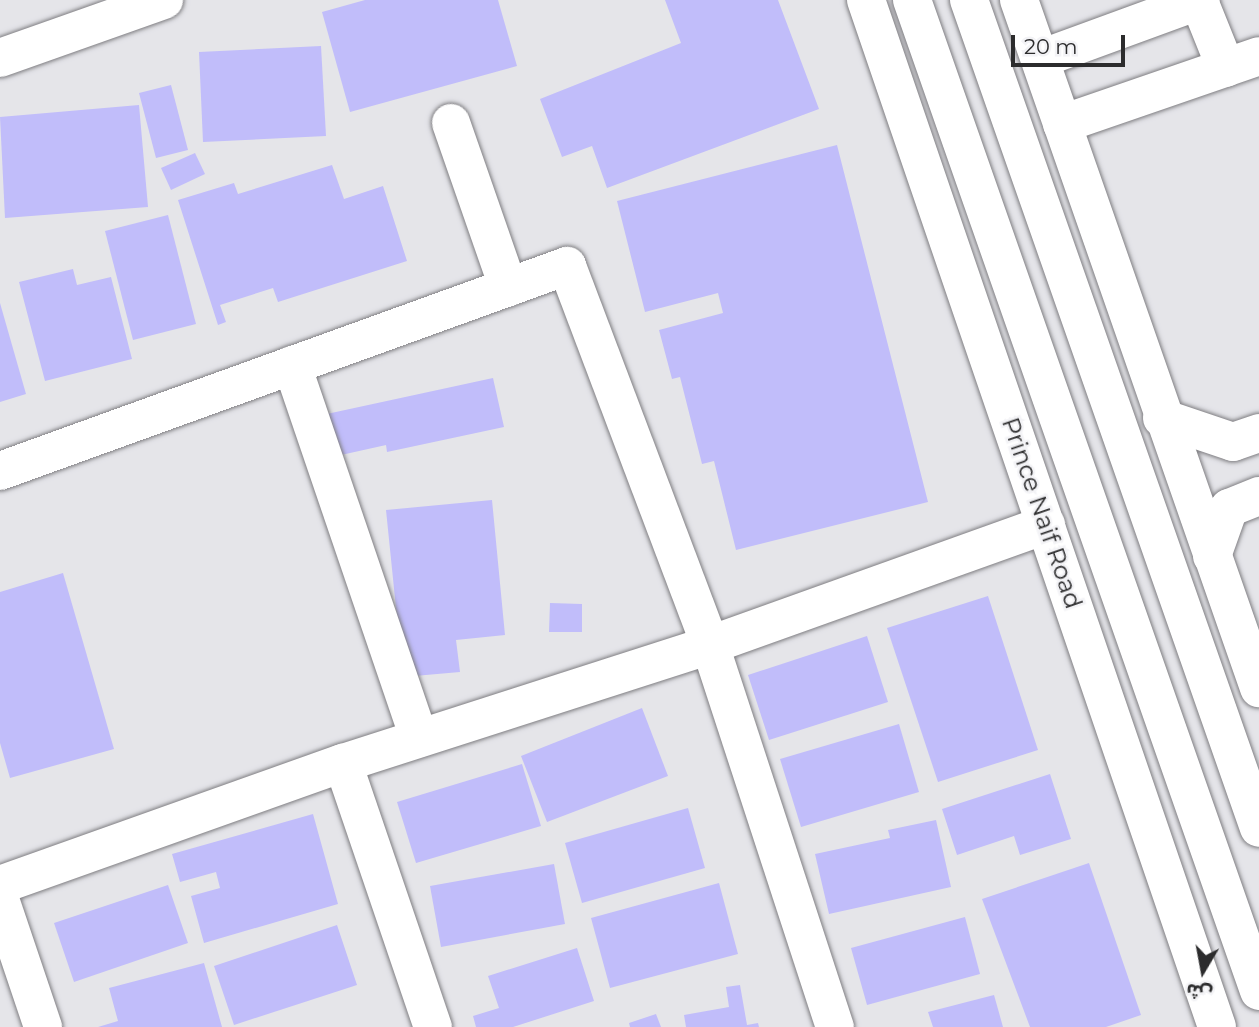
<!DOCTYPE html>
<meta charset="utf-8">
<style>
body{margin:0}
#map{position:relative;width:1259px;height:1027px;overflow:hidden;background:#e5e5e9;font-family:Montserrat,"Noto Sans Arabic",sans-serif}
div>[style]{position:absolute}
.building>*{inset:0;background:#c1bdfa}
.roads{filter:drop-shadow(0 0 2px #7f7e82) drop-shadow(0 0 2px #7f7e82)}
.minor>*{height:38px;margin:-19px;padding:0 19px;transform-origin:19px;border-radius:19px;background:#fff}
.major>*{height:38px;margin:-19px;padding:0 19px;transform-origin:19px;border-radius:19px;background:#fff}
span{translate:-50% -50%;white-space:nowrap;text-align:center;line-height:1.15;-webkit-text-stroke:5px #f3f3f6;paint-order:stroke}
.street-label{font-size:24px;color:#2c2c2d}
.north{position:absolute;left:1168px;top:936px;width:70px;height:70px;-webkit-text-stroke:5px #f3f3f6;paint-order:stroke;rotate:190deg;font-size:19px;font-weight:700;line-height:28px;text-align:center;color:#2c2c2d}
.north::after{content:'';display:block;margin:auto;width:24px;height:32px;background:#2c2c2d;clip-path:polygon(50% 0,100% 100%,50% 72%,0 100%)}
.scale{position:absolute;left:1011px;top:35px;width:114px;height:32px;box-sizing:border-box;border:4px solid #2c2c2d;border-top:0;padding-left:9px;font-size:21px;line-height:24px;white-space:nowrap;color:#2c2c2d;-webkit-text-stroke:5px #f3f3f6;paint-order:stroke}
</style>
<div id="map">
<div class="building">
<div style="clip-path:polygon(365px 0,498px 0,517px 66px,350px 112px,322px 12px)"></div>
<div style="clip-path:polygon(665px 0,778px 0,819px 109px,607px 188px,592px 146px,562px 157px,540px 99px,681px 43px)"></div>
<div style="clip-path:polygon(321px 46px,326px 136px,203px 142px,199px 52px)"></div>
<div style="clip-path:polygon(171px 85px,188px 150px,156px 158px,139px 93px)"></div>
<div style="clip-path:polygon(139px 105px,148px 207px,5px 218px,0 117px)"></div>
<div style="clip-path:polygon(837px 145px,928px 502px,736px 550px,714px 461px,702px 464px,680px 377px,672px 379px,659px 330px,723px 313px,718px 293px,645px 312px,617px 201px)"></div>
<div style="clip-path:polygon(195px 153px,205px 174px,171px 190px,161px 168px)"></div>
<div style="clip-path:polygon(332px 165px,344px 199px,383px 186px,407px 261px,278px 302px,273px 288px,220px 305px,226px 322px,218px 325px,178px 200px,234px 183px,238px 194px)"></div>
<div style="clip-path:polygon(168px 215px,196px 324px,133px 340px,105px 231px)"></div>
<div style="clip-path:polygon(73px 269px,77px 285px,111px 277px,132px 359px,45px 381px,19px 282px)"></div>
<div style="clip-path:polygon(0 303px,26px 394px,0 402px)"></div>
<div style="clip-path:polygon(493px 378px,504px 427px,387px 452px,386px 445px,332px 457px,322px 415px)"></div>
<div style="clip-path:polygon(492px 500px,505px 635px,456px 640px,460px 672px,403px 677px,386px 510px)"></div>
<div style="clip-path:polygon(63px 573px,114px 749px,10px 778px,0 743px,0 592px)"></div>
<div style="clip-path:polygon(988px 596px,1038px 750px,938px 782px,887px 628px)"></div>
<div style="clip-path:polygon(550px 603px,582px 604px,582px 632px,549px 632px)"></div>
<div style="clip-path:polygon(867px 636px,888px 702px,769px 740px,748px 675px)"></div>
<div style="clip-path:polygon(642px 708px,668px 776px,547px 822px,521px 756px)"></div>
<div style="clip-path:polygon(899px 724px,919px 792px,801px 827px,780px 759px)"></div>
<div style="clip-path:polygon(522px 764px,541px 826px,416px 863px,397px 802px)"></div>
<div style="clip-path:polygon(1050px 774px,1071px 839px,1020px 855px,1014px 836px,957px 855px,942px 809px)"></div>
<div style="clip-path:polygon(688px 808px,705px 868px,582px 903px,565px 843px)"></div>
<div style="clip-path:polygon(313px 814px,338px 904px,204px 943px,191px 896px,220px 888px,216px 872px,180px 882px,172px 854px)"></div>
<div style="clip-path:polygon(936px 820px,951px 887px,829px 914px,815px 854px,890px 838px,888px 830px)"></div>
<div style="clip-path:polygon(1089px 863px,1141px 1015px,1106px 1027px,1030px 1027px,982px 899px)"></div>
<div style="clip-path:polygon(554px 864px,565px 924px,441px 947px,430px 886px)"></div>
<div style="clip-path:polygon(719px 883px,738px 954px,610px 988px,591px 918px)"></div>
<div style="clip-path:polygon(168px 885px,188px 943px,74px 982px,54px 923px)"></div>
<div style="clip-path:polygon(965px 917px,980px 974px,867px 1005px,851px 948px)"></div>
<div style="clip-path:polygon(337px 925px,357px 985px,234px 1025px,214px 966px)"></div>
<div style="clip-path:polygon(577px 948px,594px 1001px,513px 1027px,476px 1027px,473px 1016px,499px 1008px,488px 976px)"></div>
<div style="clip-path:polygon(204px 963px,222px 1027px,98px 1027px,118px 1021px,109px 988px)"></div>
<div style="clip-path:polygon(740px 985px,747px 1025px,758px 1023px,759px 1027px,686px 1027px,684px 1015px,729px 1007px,726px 987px)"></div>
<div style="clip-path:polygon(994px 995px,1003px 1027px,933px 1027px,928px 1012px)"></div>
<div style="clip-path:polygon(656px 1014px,661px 1027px,630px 1027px,629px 1023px)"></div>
</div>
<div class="roads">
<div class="minor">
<div style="left:1199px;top:1px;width:72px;rotate:68.1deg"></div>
<div style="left:0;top:58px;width:174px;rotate:-19.5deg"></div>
<div style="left:1040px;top:59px;width:171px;rotate:-20.1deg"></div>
<div style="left:451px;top:123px;width:174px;rotate:70.8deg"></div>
<div style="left:1062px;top:124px;width:208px;rotate:-19deg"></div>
<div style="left:292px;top:365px;width:394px;rotate:71.2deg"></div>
<div style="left:1162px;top:418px;width:75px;rotate:18.7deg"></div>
<div style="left:1233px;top:442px;width:28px;rotate:-19deg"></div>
<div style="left:0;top:471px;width:603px;rotate:-19.88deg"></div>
<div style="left:567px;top:266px;width:405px;rotate:69.3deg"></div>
<div style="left:710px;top:645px;width:402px;rotate:71.9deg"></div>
<div style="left:1212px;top:556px;width:51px;rotate:-70.5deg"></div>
<div style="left:1229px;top:508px;width:32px;rotate:-22deg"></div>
<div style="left:343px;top:763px;width:279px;rotate:71.2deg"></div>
<div style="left:0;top:885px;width:364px;rotate:-19.6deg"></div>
<div style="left:343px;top:763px;width:386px;rotate:-17.8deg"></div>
<div style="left:710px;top:645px;width:357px;rotate:-19.7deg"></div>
<div style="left:0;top:899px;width:135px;rotate:71.4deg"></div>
</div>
<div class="major">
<div style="left:866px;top:0;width:1085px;rotate:71.13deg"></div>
<div style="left:912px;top:0;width:1050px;rotate:70.7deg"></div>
<div style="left:969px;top:0;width:877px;rotate:70.7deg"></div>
<div style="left:1019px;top:0;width:729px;rotate:70.77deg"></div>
</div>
</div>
<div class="street-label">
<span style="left:1042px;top:513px;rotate:71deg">Prince Naif Road</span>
</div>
<div class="north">ش</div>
<div class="scale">20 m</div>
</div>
